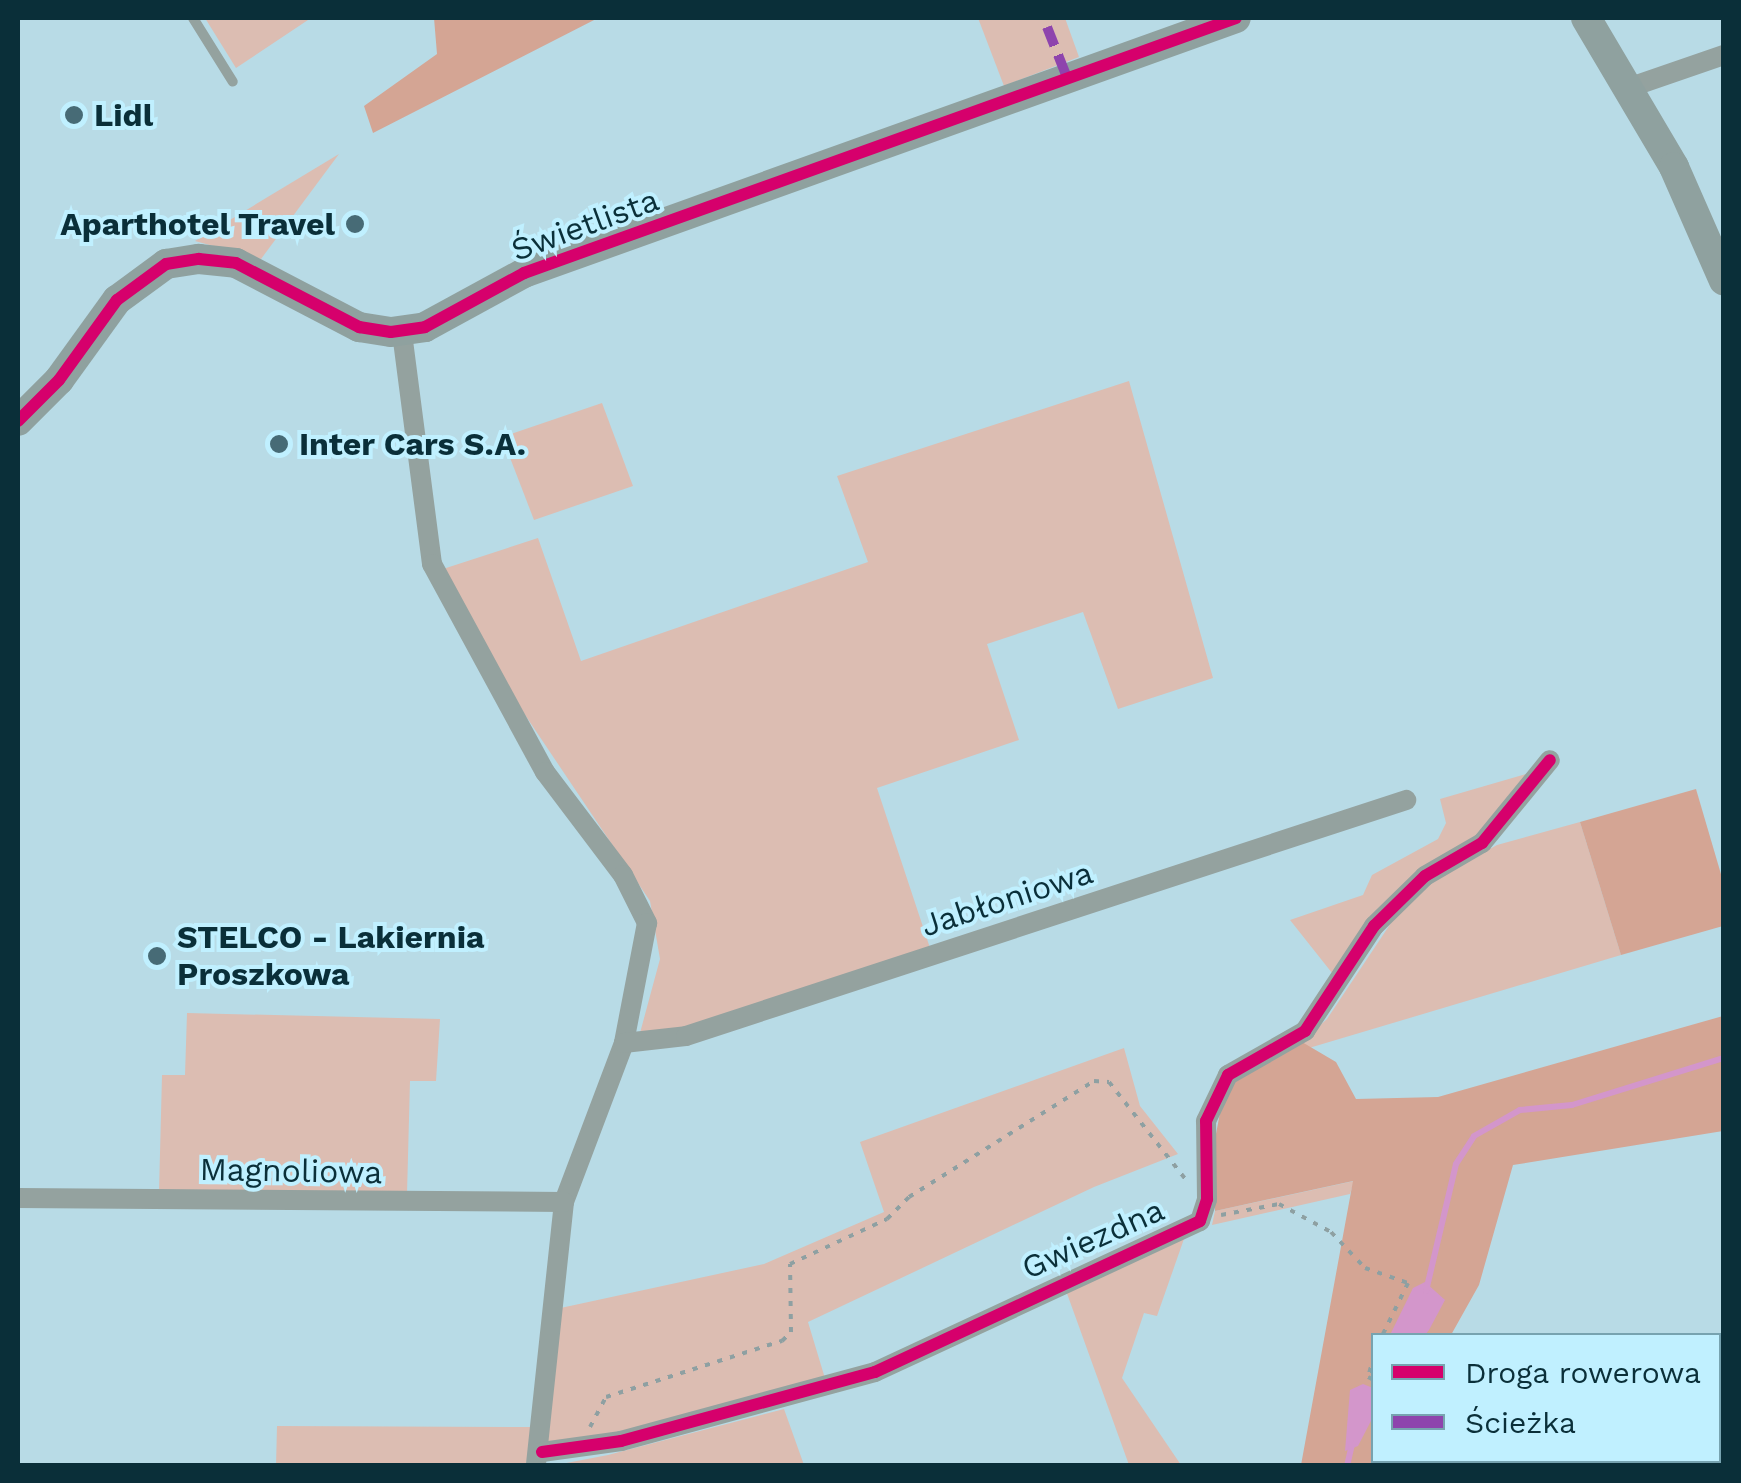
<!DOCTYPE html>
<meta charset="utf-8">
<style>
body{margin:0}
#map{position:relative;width:1741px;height:1483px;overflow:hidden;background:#b8dbe6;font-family:"Work Sans",sans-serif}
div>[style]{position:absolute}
.green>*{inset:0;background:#dcbdb2}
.forest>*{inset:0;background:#d4a594}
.water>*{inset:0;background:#d396cb}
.stream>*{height:6px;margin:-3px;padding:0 3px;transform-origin:3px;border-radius:3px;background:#d396cb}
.path>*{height:4px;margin-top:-2px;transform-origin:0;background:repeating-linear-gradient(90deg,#8ea0a2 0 5px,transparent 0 13px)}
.lane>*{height:10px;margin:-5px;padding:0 5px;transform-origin:5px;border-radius:5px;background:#94a29f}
.street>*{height:20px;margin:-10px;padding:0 10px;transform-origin:10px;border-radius:10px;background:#94a29f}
.secondary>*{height:30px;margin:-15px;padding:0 15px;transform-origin:15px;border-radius:15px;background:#8fa19f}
.quiet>*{height:10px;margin-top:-5px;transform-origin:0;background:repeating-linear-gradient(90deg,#8e44ad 0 20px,transparent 0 30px)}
.cycleway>*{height:12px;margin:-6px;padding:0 6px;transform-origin:6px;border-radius:6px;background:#d6006c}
.dots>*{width:28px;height:28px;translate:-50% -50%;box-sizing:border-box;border:5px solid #c0f0ff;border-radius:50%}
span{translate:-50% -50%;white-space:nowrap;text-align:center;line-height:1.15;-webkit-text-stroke:8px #c0f0ff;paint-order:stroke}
.poi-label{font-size:32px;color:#0a2f39;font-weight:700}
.left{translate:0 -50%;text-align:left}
.right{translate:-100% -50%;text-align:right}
.street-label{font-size:32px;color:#0a2f39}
.frame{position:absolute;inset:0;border:20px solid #0a2f39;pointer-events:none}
.legend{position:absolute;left:1371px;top:1333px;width:350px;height:130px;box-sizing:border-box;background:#c0f0ff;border:2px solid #77a3b0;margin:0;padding:12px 18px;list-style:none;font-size:30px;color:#0a2f39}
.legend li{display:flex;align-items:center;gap:20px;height:50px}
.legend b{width:50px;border:2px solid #77a3b0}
</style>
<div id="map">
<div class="green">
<div style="clip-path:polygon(205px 18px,311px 18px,236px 68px)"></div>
<div style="clip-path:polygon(978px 18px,1065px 18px,1079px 57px,1004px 86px)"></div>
<div style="clip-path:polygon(339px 154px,261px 259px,195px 241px)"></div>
<div style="clip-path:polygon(1129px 381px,1213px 678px,1118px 709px,1083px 612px,987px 644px,1019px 740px,877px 788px,931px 951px,694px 1026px,640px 1033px,660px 959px,650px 901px,507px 688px,443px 569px,538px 538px,581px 661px,868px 562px,837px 476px)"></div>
<div style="clip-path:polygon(602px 403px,633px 486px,534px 520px,502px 437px)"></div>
<div style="clip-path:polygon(1533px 772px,1457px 857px,1336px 978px,1290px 920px,1363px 895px,1372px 875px,1438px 839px,1446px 823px,1440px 799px)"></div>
<div style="clip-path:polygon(1580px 822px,1621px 955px,1309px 1048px,1302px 1042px,1327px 1019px,1411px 893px,1497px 845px)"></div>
<div style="clip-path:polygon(187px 1013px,440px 1019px,436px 1081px,410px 1081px,407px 1194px,159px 1192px,162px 1075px,185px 1075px)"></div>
<div style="clip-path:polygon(1124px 1048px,1140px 1106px,1178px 1154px,1094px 1187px,808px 1322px,827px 1385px,542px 1452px,556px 1309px,764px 1264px,884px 1212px,860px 1142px)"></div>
<div style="clip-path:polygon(1354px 1181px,1350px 1194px,1212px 1225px,1215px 1211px)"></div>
<div style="clip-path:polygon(1185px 1236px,1157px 1316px,1144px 1313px,1122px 1378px,1181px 1465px,1129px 1465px,1065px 1288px)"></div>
<div style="clip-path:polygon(784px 1409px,804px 1465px,556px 1465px,608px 1455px)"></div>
<div style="clip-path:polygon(277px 1426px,534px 1427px,526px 1465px,276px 1466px)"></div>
</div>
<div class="forest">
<div style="clip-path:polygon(434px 18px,598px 18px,373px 133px,364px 106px,437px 54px)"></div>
<div style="clip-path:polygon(1696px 789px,1723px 881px,1723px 926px,1621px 955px,1580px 822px)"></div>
<div style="clip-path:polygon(1723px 1016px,1723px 1131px,1513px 1165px,1479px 1285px,1451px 1335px,1374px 1336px,1374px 1460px,1394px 1461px,1392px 1465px,1301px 1465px,1353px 1181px,1215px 1211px,1212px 1155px,1223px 1097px,1249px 1066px,1302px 1042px,1336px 1062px,1356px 1099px,1438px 1097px)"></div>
<div style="clip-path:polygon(1723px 1357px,1723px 1465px,1610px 1466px,1718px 1460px)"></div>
</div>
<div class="water">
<div style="clip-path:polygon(1425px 1282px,1445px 1300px,1429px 1330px,1425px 1335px,1390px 1335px,1413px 1288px)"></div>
<div style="clip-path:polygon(1363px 1384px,1373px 1388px,1373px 1417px,1358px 1446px,1345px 1451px,1350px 1390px)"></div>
</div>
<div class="stream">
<div style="left:1426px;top:1291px;width:130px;rotate:-76.7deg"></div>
<div style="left:1456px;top:1164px;width:33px;rotate:-57deg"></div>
<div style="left:1474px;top:1136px;width:53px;rotate:-29.5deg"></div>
<div style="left:1520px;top:1110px;width:52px;rotate:-5.5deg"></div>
<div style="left:1572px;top:1105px;width:159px;rotate:-17.2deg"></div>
<div style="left:1347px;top:1466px;width:23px;rotate:-77deg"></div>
</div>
<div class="path">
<div style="left:1221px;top:1215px;width:59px;rotate:-10.7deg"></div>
<div style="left:1279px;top:1204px;width:59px;rotate:28.3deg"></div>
<div style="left:1331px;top:1232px;width:50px;rotate:46.6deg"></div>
<div style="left:1365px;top:1268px;width:46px;rotate:19.2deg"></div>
<div style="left:1408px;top:1283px;width:59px;rotate:116.1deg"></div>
<div style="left:1374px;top:1355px;width:23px;rotate:105deg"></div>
<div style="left:1368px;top:1377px;width:7px;rotate:27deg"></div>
<div style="left:590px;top:1427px;width:34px;rotate:-62deg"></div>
<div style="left:606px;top:1397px;width:185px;rotate:-17.7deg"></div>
<div style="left:782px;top:1341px;width:13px;rotate:-45deg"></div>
<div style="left:791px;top:1332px;width:68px;rotate:-90.8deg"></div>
<div style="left:790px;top:1264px;width:107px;rotate:-24.9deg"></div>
<div style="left:887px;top:1219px;width:31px;rotate:-45deg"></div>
<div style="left:909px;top:1197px;width:218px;rotate:-32.1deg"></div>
<div style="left:1094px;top:1081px;width:15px;rotate:4deg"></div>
<div style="left:1109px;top:1082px;width:126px;rotate:51.8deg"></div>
</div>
<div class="lane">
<div style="left:193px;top:18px;width:75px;rotate:58deg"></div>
</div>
<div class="street">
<div style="left:1628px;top:88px;width:102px;rotate:-19deg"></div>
<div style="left:402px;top:333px;width:233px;rotate:82.6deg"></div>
<div style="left:432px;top:564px;width:237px;rotate:61.5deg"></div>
<div style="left:545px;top:772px;width:129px;rotate:52.9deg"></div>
<div style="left:623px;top:875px;width:54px;rotate:63.4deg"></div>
<div style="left:647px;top:923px;width:122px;rotate:100.9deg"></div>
<div style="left:624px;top:1043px;width:170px;rotate:110.7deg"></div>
<div style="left:564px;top:1202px;width:265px;rotate:96.1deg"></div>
<div style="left:624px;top:1043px;width:62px;rotate:-6.4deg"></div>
<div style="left:686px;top:1036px;width:758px;rotate:-18.15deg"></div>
<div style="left:18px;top:1198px;width:546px;rotate:0.42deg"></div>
<div style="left:542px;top:1452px;width:80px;rotate:-7.9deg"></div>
<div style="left:621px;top:1441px;width:263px;rotate:-15.2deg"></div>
<div style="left:875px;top:1372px;width:358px;rotate:-24.9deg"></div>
<div style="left:1200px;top:1221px;width:23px;rotate:-72deg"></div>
<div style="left:1207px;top:1199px;width:78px;rotate:-90.7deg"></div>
<div style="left:1206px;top:1121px;width:51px;rotate:-64.4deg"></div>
<div style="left:1228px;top:1075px;width:89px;rotate:-29.7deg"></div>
<div style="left:1305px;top:1031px;width:126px;rotate:-56.7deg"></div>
<div style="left:1374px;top:926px;width:71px;rotate:-44.4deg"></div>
<div style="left:1425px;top:876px;width:66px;rotate:-30.1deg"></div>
<div style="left:1482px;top:843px;width:107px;rotate:-50.7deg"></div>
<div style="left:1628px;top:1466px;width:7px;rotate:-56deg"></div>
</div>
<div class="secondary">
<div style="left:1586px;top:18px;width:173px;rotate:59.4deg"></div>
<div style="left:1674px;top:167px;width:124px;rotate:66.3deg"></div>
<div style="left:18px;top:421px;width:58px;rotate:-45deg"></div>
<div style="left:59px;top:380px;width:99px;rotate:-54.1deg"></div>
<div style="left:117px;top:300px;width:61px;rotate:-36.3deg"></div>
<div style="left:166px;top:264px;width:33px;rotate:-9deg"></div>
<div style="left:199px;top:259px;width:37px;rotate:6deg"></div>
<div style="left:236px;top:263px;width:139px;rotate:27.5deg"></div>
<div style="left:359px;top:327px;width:32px;rotate:9deg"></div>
<div style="left:391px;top:332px;width:34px;rotate:-8deg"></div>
<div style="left:425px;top:327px;width:113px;rotate:-28.6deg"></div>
<div style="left:524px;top:273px;width:756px;rotate:-19.7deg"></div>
</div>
<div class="quiet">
<div style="left:1047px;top:27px;width:57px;rotate:68.4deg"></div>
<div style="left:1718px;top:1384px;width:6px"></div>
</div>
<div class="cycleway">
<div style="left:18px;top:421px;width:58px;rotate:-45deg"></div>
<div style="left:59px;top:380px;width:99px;rotate:-54.1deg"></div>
<div style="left:117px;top:300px;width:61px;rotate:-36.3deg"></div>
<div style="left:166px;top:264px;width:33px;rotate:-9deg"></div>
<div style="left:199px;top:259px;width:37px;rotate:6deg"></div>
<div style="left:236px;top:263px;width:139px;rotate:27.5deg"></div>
<div style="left:359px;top:327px;width:32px;rotate:9deg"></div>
<div style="left:391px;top:332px;width:34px;rotate:-8deg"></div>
<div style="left:425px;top:327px;width:113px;rotate:-28.6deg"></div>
<div style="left:524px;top:273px;width:756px;rotate:-19.7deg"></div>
<div style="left:542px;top:1452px;width:80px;rotate:-7.9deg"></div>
<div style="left:621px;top:1441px;width:263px;rotate:-15.2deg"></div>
<div style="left:875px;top:1372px;width:358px;rotate:-24.9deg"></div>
<div style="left:1200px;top:1221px;width:23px;rotate:-72deg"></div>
<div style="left:1207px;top:1199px;width:78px;rotate:-90.7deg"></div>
<div style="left:1206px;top:1121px;width:51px;rotate:-64.4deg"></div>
<div style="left:1228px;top:1075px;width:89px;rotate:-29.7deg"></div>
<div style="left:1305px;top:1031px;width:126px;rotate:-56.7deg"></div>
<div style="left:1374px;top:926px;width:71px;rotate:-44.4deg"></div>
<div style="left:1425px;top:876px;width:66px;rotate:-30.1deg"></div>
<div style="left:1482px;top:843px;width:107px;rotate:-50.7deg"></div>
</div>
<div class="dots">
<div style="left:74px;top:115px;background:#476b76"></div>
<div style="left:355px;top:224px;background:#476b76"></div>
<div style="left:279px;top:444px;background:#476b76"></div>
<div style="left:157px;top:956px;background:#476b76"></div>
</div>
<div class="poi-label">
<span class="left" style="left:94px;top:115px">Lidl</span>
<span class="right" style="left:335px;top:224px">Aparthotel Travel</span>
<span class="left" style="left:299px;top:444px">Inter Cars S.A.</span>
<span class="left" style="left:177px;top:956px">STELCO - Lakiernia<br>Proszkowa</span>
</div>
<div class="street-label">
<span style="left:585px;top:225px;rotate:-20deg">Świetlista</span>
<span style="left:1007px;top:899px;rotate:-18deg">Jabłoniowa</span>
<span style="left:291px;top:1171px;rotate:1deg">Magnoliowa</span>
<span style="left:1093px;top:1239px;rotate:-24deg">Gwiezdna</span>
</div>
<div class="frame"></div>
<ul class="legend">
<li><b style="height:12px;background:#d6006c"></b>Droga rowerowa</li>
<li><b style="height:12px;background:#8e44ad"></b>Ścieżka</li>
</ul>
</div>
